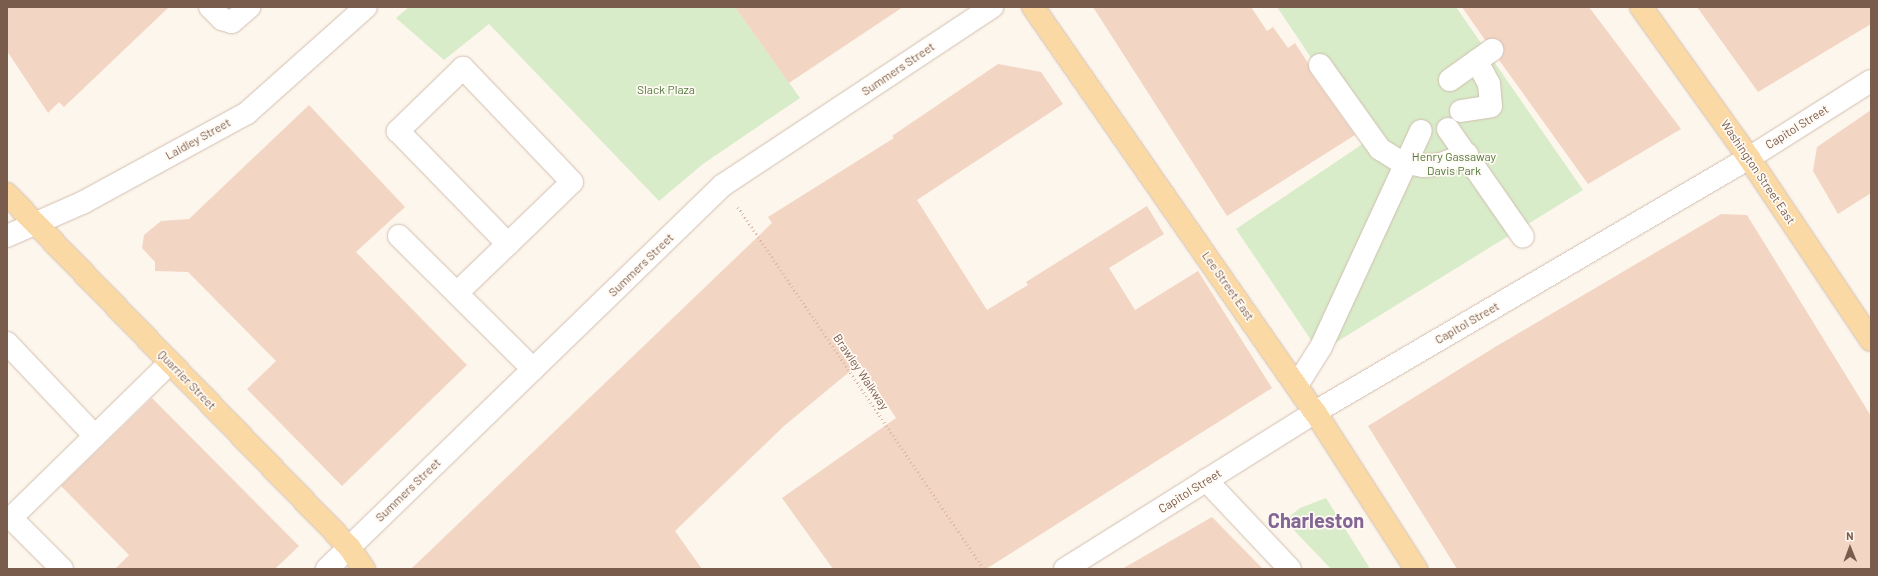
<!DOCTYPE html>
<style>
body{margin:0}
#map{position:relative;width:1878px;height:576px;overflow:hidden;background:#fdf6ec;font-family:Barlow,sans-serif}
div>[style]{position:absolute}
.green>*{inset:0;background:#d8ecc9}
.building>*{inset:0;background:#f3d5c3}
.path>*{height:2.5px;margin-top:-1.25px;transform-origin:0;background:repeating-linear-gradient(90deg,#d9b8a5 0 1px,transparent 0 4px)}
.roads{filter:drop-shadow(0 0 1px #d1beb0) drop-shadow(0 0 1px #d1beb0)}
.minor>*{height:22px;margin:-11px;padding:0 11px;transform-origin:11px;border-radius:11px;background:#fff}
.major>*{height:22px;margin:-11px;padding:0 11px;transform-origin:11px;border-radius:11px;background:#fbd9a5}
span{translate:-50% -50%;white-space:nowrap;text-align:center;line-height:1.15;-webkit-text-stroke:3.5px #fffaf3;paint-order:stroke}
.street-label{font-size:12px;color:#7a5c4d}
.park-label{font-size:12px;color:#537a41}
.town-label{font-size:20px;color:#846695;font-weight:700}
.frame{position:absolute;inset:0;border:8px solid #7a5c4d;pointer-events:none}
.north{position:absolute;left:1830px;top:528px;width:40px;height:40px;-webkit-text-stroke:3px #fffaf3;paint-order:stroke;rotate:359deg;font-size:11px;font-weight:700;line-height:16px;text-align:center;color:#7a5c4d}
.north::after{content:'';display:block;margin:auto;width:14px;height:18px;background:#7a5c4d;clip-path:polygon(50% 0,100% 100%,50% 72%,0 100%)}
</style>
<div id="map">
<div class="green">
<div style="clip-path:polygon(409px 7px,735px 7px,800px 98px,703px 164px,659px 201px,489px 24px,444px 60px,396px 18px)"></div>
<div style="clip-path:polygon(1277px 7px,1456px 7px,1583px 190px,1335px 343px,1321px 347px,1311px 340px,1236px 229px,1367px 141px)"></div>
<div style="clip-path:polygon(1326px 498px,1369px 567px,1368px 569px,1331px 569px,1288px 524px,1290px 516px,1300px 508px)"></div>
</div>
<div class="building">
<div style="clip-path:polygon(7px 7px,169px 7px,64px 107px,59px 102px,48px 113px,7px 51px)"></div>
<div style="clip-path:polygon(735px 7px,903px 7px,789px 83px)"></div>
<div style="clip-path:polygon(1093px 7px,1251px 7px,1267px 31px,1273px 27px,1288px 48px,1295px 43px,1308px 63px,1310px 72px,1355px 135px,1227px 216px)"></div>
<div style="clip-path:polygon(1462px 7px,1589px 7px,1681px 129px,1588px 184px,1499px 60px,1503px 55px,1502px 43px,1497px 39px,1485px 40px)"></div>
<div style="clip-path:polygon(1697px 7px,1871px 7px,1871px 24px,1758px 92px)"></div>
<div style="clip-path:polygon(998px 64px,1041px 72px,1063px 104px,917px 200px,987px 310px,1028px 285px,1026px 282px,1147px 206px,1164px 234px,1109px 268px,1135px 310px,1198px 271px,1272px 388px,986px 569px,833px 569px,782px 498px,896px 418px,860px 363px,784px 426px,675px 531px,702px 569px,411px 569px,772px 223px,768px 217px,894px 138px,892px 136px)"></div>
<div style="clip-path:polygon(309px 105px,405px 207px,356px 252px,467px 365px,342px 486px,247px 389px,276px 361px,188px 272px,155px 271px,155px 262px,142px 248px,144px 235px,161px 221px,189px 219px)"></div>
<div style="clip-path:polygon(1871px 110px,1871px 193px,1838px 214px,1813px 171px,1817px 147px)"></div>
<div style="clip-path:polygon(1721px 214px,1747px 215px,1871px 416px,1871px 569px,1457px 569px,1368px 426px,1495px 347px)"></div>
<div style="clip-path:polygon(152px 398px,299px 546px,275px 569px,115px 569px,129px 555px,61px 486px)"></div>
<div style="clip-path:polygon(1212px 517px,1263px 569px,1122px 569px)"></div>
</div>
<div class="path">
<div style="left:738px;top:207px;width:438px;rotate:55.8deg"></div>
</div>
<div class="roads">
<div class="minor">
<div style="left:210px;top:7px;width:17px;rotate:45deg"></div>
<div style="left:222px;top:19px;width:10px;rotate:17deg"></div>
<div style="left:232px;top:22px;width:23px;rotate:-41deg"></div>
<div style="left:1320px;top:65px;width:103px;rotate:54.5deg"></div>
<div style="left:1380px;top:149px;width:25px;rotate:32deg"></div>
<div style="left:1401px;top:162px;width:22px;rotate:10deg"></div>
<div style="left:1423px;top:166px;width:18px;rotate:-6deg"></div>
<div style="left:1441px;top:164px;width:28px;rotate:-21deg"></div>
<div style="left:1450px;top:80px;width:52px;rotate:-35.5deg"></div>
<div style="left:1461px;top:111px;width:30px;rotate:-9deg"></div>
<div style="left:1491px;top:106px;width:22px;rotate:-95deg"></div>
<div style="left:1489px;top:84px;width:26px;rotate:-118deg"></div>
<div style="left:1448px;top:129px;width:131px;rotate:55.2deg"></div>
<div style="left:7px;top:236px;width:84px;rotate:-23.8deg"></div>
<div style="left:84px;top:202px;width:186px;rotate:-28.6deg"></div>
<div style="left:247px;top:113px;width:159px;rotate:-41.7deg"></div>
<div style="left:399px;top:236px;width:189px;rotate:44.8deg"></div>
<div style="left:457px;top:293px;width:71px;rotate:-43.9deg"></div>
<div style="left:508px;top:244px;width:89px;rotate:-44.1deg"></div>
<div style="left:572px;top:182px;width:158px;rotate:-133.7deg"></div>
<div style="left:463px;top:68px;width:91px;rotate:135.9deg"></div>
<div style="left:398px;top:131px;width:158px;rotate:45.8deg"></div>
<div style="left:7px;top:343px;width:128px;rotate:46.6deg"></div>
<div style="left:1297px;top:385px;width:45px;rotate:-57.7deg"></div>
<div style="left:1321px;top:347px;width:238px;rotate:-65.2deg"></div>
<div style="left:1206px;top:480px;width:122px;rotate:46.7deg"></div>
<div style="left:62px;top:569px;width:72px;rotate:-135deg"></div>
<div style="left:11px;top:518px;width:222px;rotate:-44.3deg"></div>
<div style="left:327px;top:569px;width:552px;rotate:-44.12deg"></div>
<div style="left:723px;top:185px;width:323px;rotate:-33.5deg"></div>
<div style="left:1065px;top:569px;width:295px;rotate:-32.1deg"></div>
<div style="left:1315px;top:412px;width:503px;rotate:-30.34deg"></div>
<div style="left:1749px;top:158px;width:144px;rotate:-32.3deg"></div>
</div>
<div class="major">
<div style="left:1033px;top:7px;width:494px;rotate:55.2deg"></div>
<div style="left:1315px;top:412px;width:187px;rotate:57.2deg"></div>
<div style="left:1641px;top:7px;width:186px;rotate:54.4deg"></div>
<div style="left:1749px;top:158px;width:219px;rotate:56.2deg"></div>
<div style="left:7px;top:194px;width:492px;rotate:45.9deg"></div>
<div style="left:349px;top:547px;width:27px;rotate:56deg"></div>
</div>
</div>
<div class="street-label">
<span style="left:898px;top:69px;rotate:-34deg">Summers Street</span>
<span style="left:1797px;top:127px;rotate:-32deg">Capitol Street</span>
<span style="left:198px;top:139px;rotate:-29deg">Laidley Street</span>
<span style="left:1758px;top:172px;rotate:56deg">Washington Street East</span>
<span style="left:641px;top:265px;rotate:-44deg">Summers Street</span>
<span style="left:1228px;top:286px;rotate:55deg">Lee Street East</span>
<span style="left:1467px;top:323px;rotate:-30deg">Capitol Street</span>
<span style="left:861px;top:372px;rotate:56deg">Brawley Walkway</span>
<span style="left:187px;top:380px;rotate:46deg">Quarrier Street</span>
<span style="left:408px;top:490px;rotate:-44deg">Summers Street</span>
<span style="left:1190px;top:491px;rotate:-32deg">Capitol Street</span>
</div>
<div class="park-label">
<span style="left:666px;top:90px">Slack Plaza</span>
<span style="left:1454px;top:164px">Henry Gassaway<br>Davis Park</span>
</div>
<div class="town-label">
<span style="left:1316px;top:520px">Charleston</span>
</div>
<div class="frame"></div>
<div class="north">N</div>
</div>
